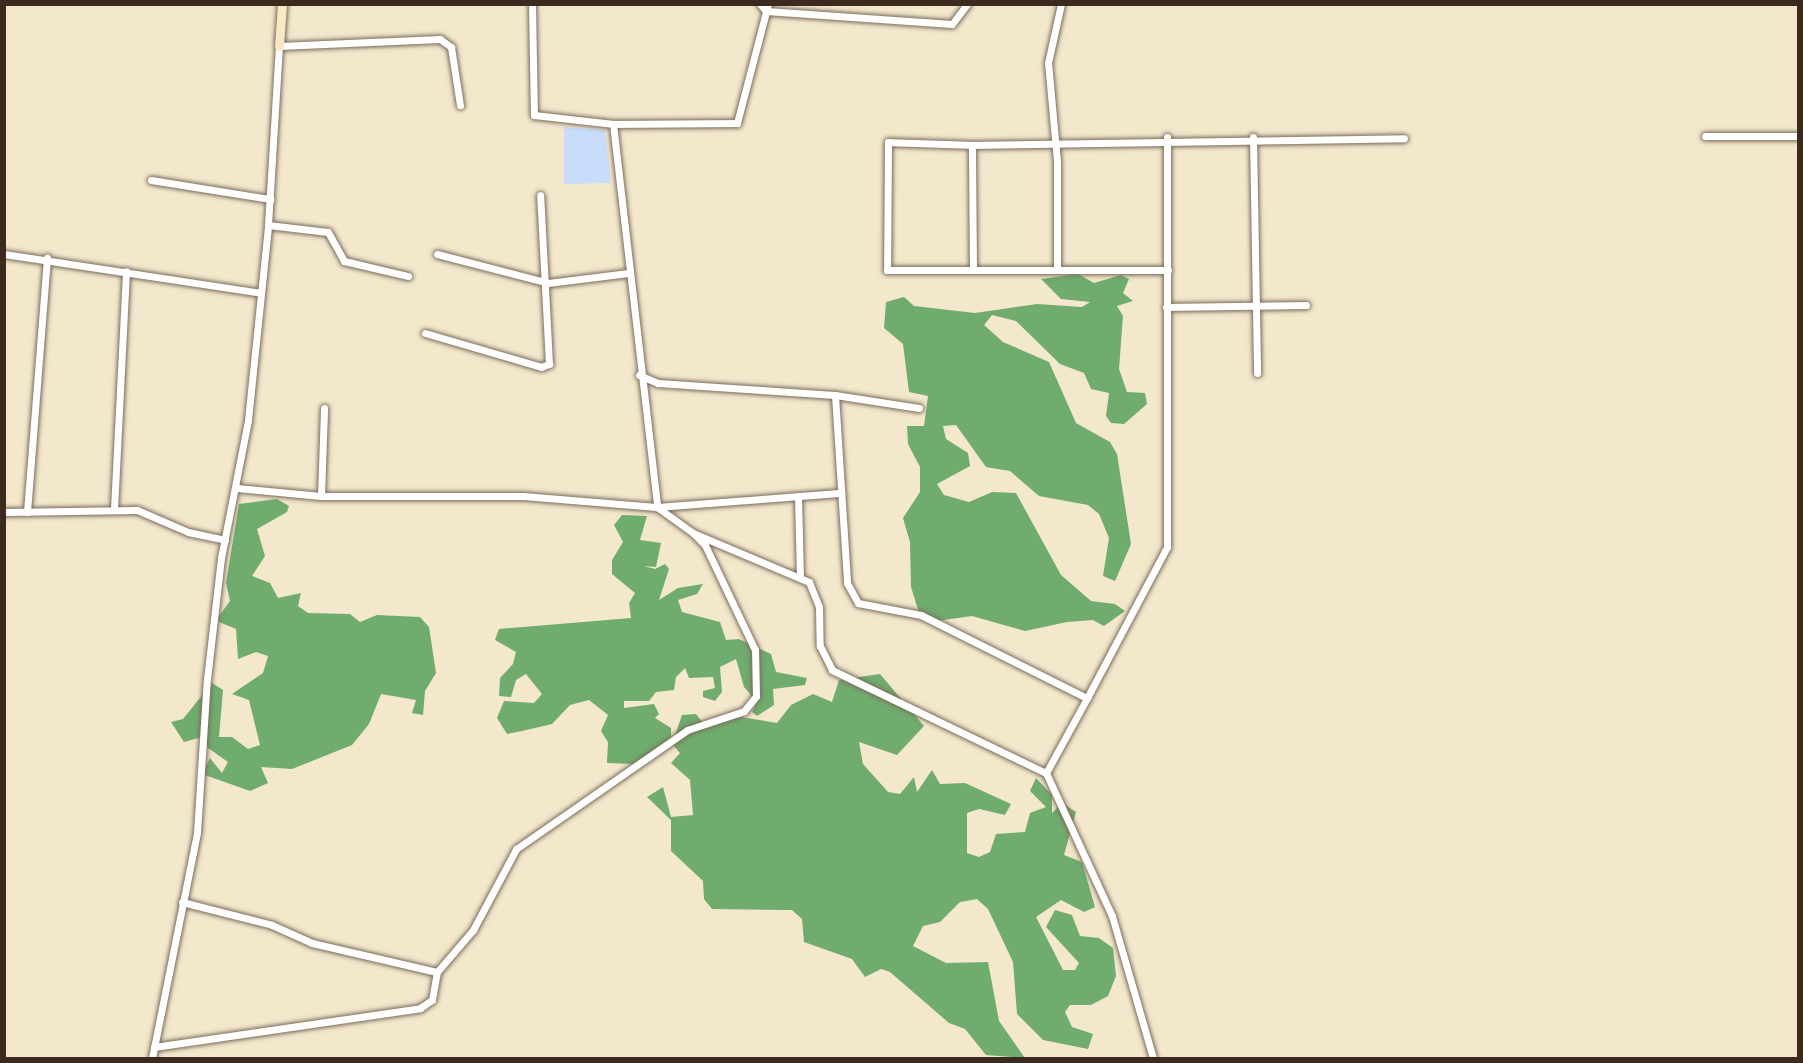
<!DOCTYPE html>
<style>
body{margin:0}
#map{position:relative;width:1803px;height:1063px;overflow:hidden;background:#f3e7cc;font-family:"Gentium Book Plus",serif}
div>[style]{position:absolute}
.built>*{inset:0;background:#c7ddf9}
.forest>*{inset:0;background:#70ac6e}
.roads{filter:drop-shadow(0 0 2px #7b6c5b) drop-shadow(0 0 2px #7b6c5b)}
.street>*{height:7px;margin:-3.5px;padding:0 3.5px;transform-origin:3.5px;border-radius:3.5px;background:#fff}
.secondary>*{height:9px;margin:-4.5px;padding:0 4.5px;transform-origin:4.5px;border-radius:4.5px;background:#fae7c3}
span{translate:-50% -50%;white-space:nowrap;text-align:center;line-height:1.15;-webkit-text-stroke:4.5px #fcf5e5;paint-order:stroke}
.frame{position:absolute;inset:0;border:6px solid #3b2a1e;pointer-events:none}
</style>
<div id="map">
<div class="built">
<div style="clip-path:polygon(564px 127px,605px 130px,611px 183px,564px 184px)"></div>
</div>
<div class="forest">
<div style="clip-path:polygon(1078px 274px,1094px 283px,1121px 275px,1129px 279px,1123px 293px,1133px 301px,1117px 306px,1123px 316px,1119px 369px,1127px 392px,1145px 393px,1147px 404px,1124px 424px,1111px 423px,1106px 416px,1109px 393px,1091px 389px,1084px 373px,1060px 364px,1016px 321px,992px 315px,984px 325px,1003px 342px,1049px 362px,1076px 423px,1110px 442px,1117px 454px,1131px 544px,1115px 581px,1103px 576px,1109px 538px,1099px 514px,1088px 505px,1039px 496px,1010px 471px,986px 467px,956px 425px,943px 426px,946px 439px,968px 453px,970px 466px,937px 484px,944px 495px,969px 502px,992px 492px,1016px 493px,1061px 575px,1091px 601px,1115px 604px,1125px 611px,1104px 626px,1093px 620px,1067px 622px,1025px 631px,972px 616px,929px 622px,919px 613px,911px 587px,910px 542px,903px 518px,920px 492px,920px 467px,908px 444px,907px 426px,924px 426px,928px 396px,909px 392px,903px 344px,884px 328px,886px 302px,904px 297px,914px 306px,975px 313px,1037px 304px,1082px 307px,1090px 302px,1061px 299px,1041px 279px)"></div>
<div style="clip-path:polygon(277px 499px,289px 506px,287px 512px,257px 529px,265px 556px,252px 576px,270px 583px,278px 598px,301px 593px,298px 606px,308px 613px,350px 614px,360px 622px,377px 615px,420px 617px,429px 627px,436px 673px,425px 691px,423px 715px,412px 713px,416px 700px,381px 694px,369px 724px,352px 745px,292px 769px,261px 767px,268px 783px,250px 791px,202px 774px,210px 758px,222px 773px,228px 762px,208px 748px,202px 737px,184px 742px,171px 722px,183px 719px,212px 683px,223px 690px,219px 737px,232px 737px,248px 749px,260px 745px,249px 700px,232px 694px,263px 673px,268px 656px,256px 652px,238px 659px,236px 629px,219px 622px,219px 616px,230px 601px,226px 583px,239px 504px)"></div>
<div style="clip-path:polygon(622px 515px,647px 516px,640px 540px,661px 543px,656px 567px,644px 566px,655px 569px,665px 564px,669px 569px,659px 600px,678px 588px,703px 584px,697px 594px,678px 600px,682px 612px,720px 622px,726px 640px,739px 639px,771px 654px,776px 672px,807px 678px,805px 685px,773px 689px,774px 705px,757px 716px,752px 712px,757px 702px,744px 687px,736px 659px,720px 667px,722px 692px,715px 701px,703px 697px,703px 691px,715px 688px,713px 677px,689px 678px,685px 668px,676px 677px,674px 690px,656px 692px,649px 701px,624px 701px,624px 708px,654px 704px,659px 714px,655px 718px,671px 728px,671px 739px,632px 764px,607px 763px,608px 742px,601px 731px,608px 715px,589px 700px,570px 705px,552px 724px,522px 731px,507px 734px,497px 718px,504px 701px,534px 703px,542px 694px,526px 674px,516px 680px,511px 697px,499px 696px,500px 678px,513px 664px,516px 652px,495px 640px,499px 629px,631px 618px,629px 603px,635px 593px,612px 574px,612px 560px,623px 542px,614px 525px)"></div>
<div style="clip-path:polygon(880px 674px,924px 726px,897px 755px,859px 742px,863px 764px,888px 792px,900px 794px,914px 777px,917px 792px,932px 770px,940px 784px,965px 783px,1011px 804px,1005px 815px,979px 809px,967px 813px,967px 853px,979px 857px,990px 852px,996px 834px,1025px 832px,1030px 813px,1046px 807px,1030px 791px,1036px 778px,1052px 795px,1052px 813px,1062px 803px,1076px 812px,1064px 855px,1082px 862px,1095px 907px,1084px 912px,1061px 900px,1036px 917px,1063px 970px,1075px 970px,1079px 963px,1046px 927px,1055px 910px,1072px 915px,1080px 936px,1099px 938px,1113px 948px,1116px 976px,1108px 996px,1091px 1005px,1070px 1005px,1065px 1012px,1072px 1027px,1093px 1034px,1088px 1049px,1043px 1040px,1017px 1014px,1013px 962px,988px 909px,977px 899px,960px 902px,940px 922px,923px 926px,913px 946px,946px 963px,988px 962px,999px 1021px,1025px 1058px,986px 1055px,965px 1029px,949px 1023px,890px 972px,881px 969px,865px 977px,852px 959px,804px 942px,802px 919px,792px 910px,712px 909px,704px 899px,703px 881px,671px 851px,671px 820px,647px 797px,663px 787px,671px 817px,693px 815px,690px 780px,671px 763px,680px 753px,672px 744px,682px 715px,696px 714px,702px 722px,741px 717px,777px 723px,791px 705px,813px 694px,832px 702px,839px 680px)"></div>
</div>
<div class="roads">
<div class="street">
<div style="left:532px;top:4px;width:111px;rotate:89deg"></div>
<div style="left:534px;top:115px;width:80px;rotate:6.5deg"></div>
<div style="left:613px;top:124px;width:386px;rotate:83.4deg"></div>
<div style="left:657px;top:507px;width:44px;rotate:35.8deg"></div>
<div style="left:693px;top:533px;width:126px;rotate:22.9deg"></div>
<div style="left:809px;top:582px;width:27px;rotate:68deg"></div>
<div style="left:819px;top:607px;width:39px;rotate:89deg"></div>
<div style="left:820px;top:646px;width:27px;rotate:63deg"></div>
<div style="left:832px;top:670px;width:237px;rotate:25.7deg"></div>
<div style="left:1046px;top:773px;width:157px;rotate:65.2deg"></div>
<div style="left:1112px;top:916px;width:148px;rotate:73.9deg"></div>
<div style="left:760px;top:4px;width:9px;rotate:49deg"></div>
<div style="left:766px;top:11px;width:186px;rotate:4deg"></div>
<div style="left:952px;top:24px;width:25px;rotate:-53deg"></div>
<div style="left:613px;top:124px;width:124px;rotate:-0.5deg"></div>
<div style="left:737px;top:123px;width:123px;rotate:-75.4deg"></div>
<div style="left:1705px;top:136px;width:93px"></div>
<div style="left:1253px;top:137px;width:236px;rotate:89deg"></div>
<div style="left:972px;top:145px;width:432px;rotate:-0.9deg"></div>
<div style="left:151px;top:180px;width:121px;rotate:9.1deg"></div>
<div style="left:268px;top:225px;width:60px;rotate:6.7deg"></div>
<div style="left:328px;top:232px;width:33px;rotate:61deg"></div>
<div style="left:344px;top:261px;width:66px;rotate:13.2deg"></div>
<div style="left:4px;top:254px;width:260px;rotate:8.6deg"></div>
<div style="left:437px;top:254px;width:115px;rotate:14.6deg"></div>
<div style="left:548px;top:283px;width:81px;rotate:-7.1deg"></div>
<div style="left:1057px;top:268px;width:107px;rotate:-90deg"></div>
<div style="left:1057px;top:161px;width:98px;rotate:-95.2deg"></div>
<div style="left:1048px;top:63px;width:60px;rotate:-77.6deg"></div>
<div style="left:973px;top:269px;width:124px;rotate:-90.5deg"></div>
<div style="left:972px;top:145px;width:84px;rotate:-178deg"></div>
<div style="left:888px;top:142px;width:128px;rotate:90.4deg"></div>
<div style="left:887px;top:270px;width:281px"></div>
<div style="left:1166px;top:307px;width:140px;rotate:-0.8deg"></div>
<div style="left:425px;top:333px;width:121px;rotate:16.3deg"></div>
<div style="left:541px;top:367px;width:9px;rotate:-21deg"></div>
<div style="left:549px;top:364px;width:169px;rotate:-93deg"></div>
<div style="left:639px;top:375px;width:21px;rotate:23deg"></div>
<div style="left:658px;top:383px;width:177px;rotate:3.9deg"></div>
<div style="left:835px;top:395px;width:85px;rotate:8.8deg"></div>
<div style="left:835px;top:395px;width:188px;rotate:86.3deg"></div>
<div style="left:847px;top:583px;width:23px;rotate:61deg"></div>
<div style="left:858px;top:603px;width:64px;rotate:10.8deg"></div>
<div style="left:921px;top:615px;width:186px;rotate:26.6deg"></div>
<div style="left:1087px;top:698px;width:171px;rotate:-62.1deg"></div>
<div style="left:1167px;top:547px;width:410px;rotate:-90deg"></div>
<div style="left:237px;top:488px;width:84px;rotate:5.4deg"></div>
<div style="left:321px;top:496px;width:202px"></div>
<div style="left:523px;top:496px;width:134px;rotate:4.7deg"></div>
<div style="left:657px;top:507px;width:185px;rotate:-4.4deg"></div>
<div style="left:321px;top:496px;width:88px;rotate:-88deg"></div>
<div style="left:798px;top:496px;width:82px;rotate:88.6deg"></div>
<div style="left:114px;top:509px;width:238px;rotate:-87.1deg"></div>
<div style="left:4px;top:512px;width:133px;rotate:-0.9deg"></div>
<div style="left:137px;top:510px;width:56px;rotate:23.3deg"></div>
<div style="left:188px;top:532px;width:38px;rotate:12deg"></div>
<div style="left:27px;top:512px;width:255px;rotate:-85.5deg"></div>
<div style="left:1046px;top:773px;width:85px;rotate:-61.3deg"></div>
<div style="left:182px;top:902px;width:93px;rotate:14.3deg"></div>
<div style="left:272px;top:925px;width:44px;rotate:24.2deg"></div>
<div style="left:312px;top:943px;width:128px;rotate:13.1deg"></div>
<div style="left:154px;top:1047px;width:269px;rotate:-8.3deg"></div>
<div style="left:420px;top:1008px;width:14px;rotate:-34deg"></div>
<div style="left:432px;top:1000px;width:28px;rotate:-80deg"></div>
<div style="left:437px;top:972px;width:55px;rotate:-49.4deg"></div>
<div style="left:473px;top:930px;width:92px;rotate:-62deg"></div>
<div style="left:516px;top:849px;width:208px;rotate:-34.8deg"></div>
<div style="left:687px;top:730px;width:60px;rotate:-18.4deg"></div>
<div style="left:744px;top:711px;width:19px;rotate:-51deg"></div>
<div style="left:756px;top:696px;width:46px;rotate:-91.2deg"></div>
<div style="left:755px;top:650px;width:116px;rotate:-115.5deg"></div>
<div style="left:705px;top:545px;width:14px;rotate:-135deg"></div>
<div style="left:152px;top:1058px;width:230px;rotate:-78.7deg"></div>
<div style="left:197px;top:832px;width:153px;rotate:-86.3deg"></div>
<div style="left:207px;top:679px;width:122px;rotate:-83.4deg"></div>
<div style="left:221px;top:558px;width:141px;rotate:-78.9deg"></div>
<div style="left:248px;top:420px;width:196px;rotate:-84.1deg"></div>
<div style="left:268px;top:225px;width:179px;rotate:-86.5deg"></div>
<div style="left:279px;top:46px;width:161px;rotate:-2.5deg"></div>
<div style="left:440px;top:39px;width:14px;rotate:36deg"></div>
<div style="left:451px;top:47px;width:59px;rotate:81.2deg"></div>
</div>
<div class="secondary">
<div style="left:279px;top:46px;width:42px;rotate:-85.9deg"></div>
</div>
</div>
<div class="frame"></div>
</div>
